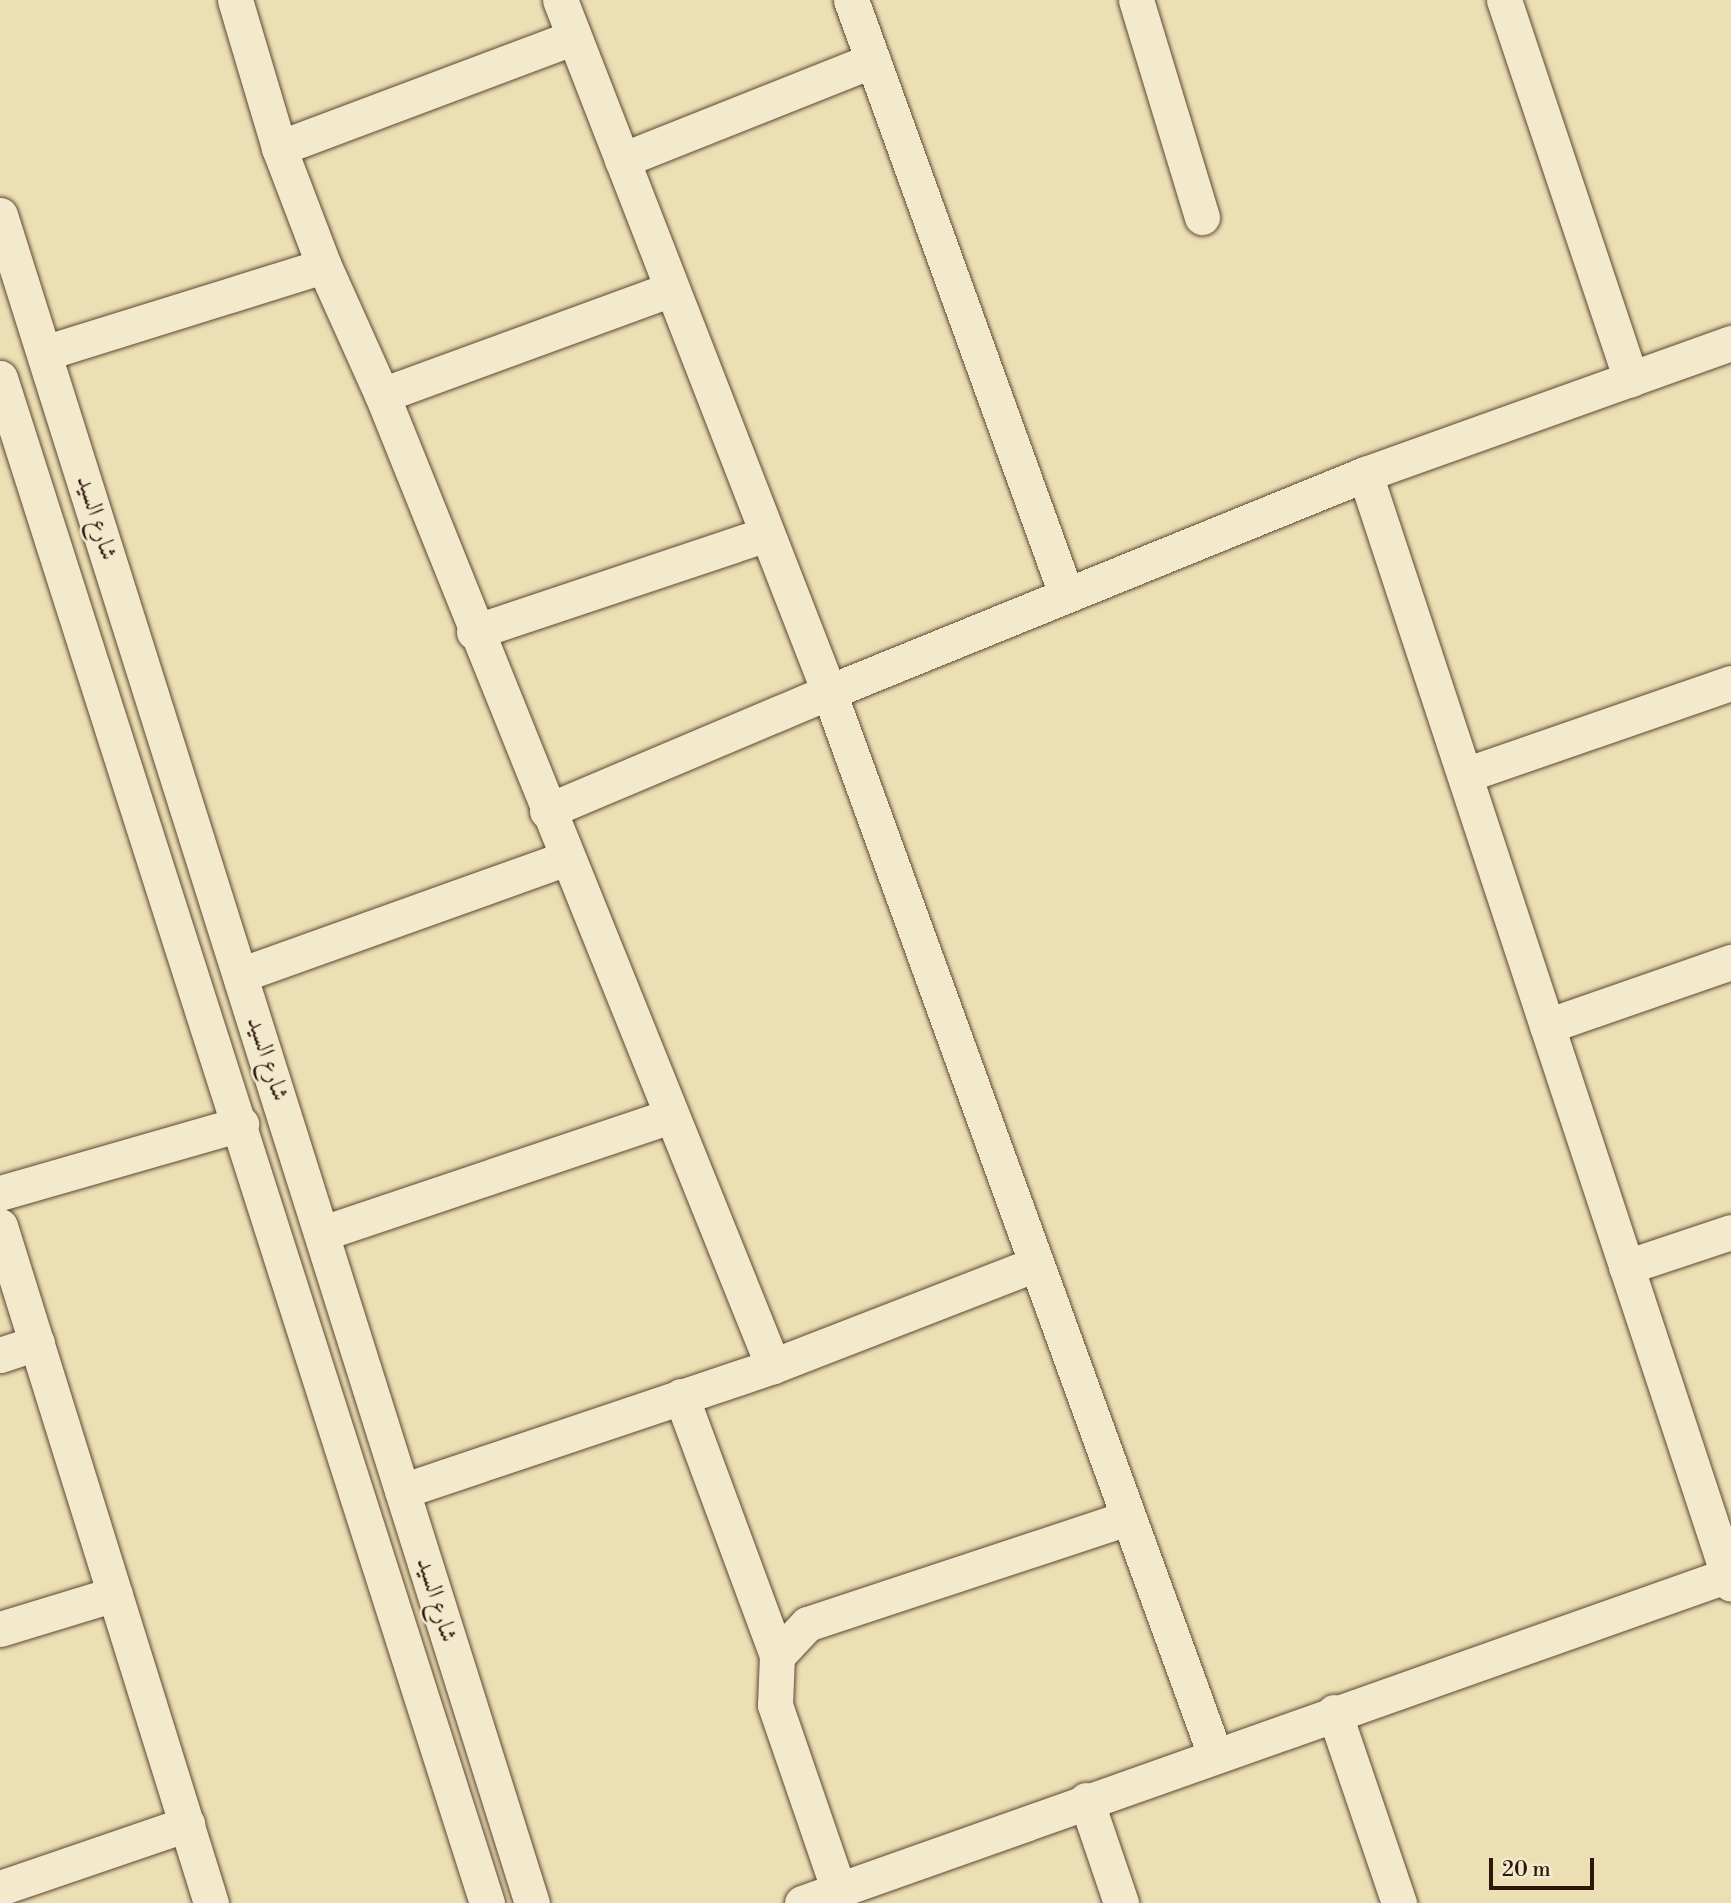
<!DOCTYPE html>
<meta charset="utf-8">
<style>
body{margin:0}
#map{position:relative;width:1731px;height:1903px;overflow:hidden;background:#ecdfb3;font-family:"Libre Bodoni",Amiri,serif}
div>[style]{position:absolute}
.roads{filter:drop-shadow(0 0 2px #5e4835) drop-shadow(0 0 2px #5e4835)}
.minor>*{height:35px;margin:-17.5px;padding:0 17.5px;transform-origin:17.5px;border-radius:17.5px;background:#f3eace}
span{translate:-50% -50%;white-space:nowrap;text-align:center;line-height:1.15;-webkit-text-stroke:5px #f3eace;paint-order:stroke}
.street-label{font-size:24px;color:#2f160b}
.scale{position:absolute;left:1489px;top:1858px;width:105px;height:32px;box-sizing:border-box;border:4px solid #2f160b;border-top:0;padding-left:9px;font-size:21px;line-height:24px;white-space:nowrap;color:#2f160b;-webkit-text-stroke:5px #f3eace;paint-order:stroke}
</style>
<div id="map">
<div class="roads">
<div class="minor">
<div style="left:235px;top:0;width:154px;rotate:73.4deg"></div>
<div style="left:279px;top:148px;width:126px;rotate:69.1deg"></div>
<div style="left:324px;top:266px;width:141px;rotate:65.8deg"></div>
<div style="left:382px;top:395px;width:1047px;rotate:68.07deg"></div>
<div style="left:851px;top:0;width:632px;rotate:70.1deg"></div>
<div style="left:1136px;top:0;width:227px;rotate:73.1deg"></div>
<div style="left:1504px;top:0;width:400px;rotate:71.5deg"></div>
<div style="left:279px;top:148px;width:315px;rotate:-20.6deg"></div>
<div style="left:622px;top:160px;width:270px;rotate:-21.7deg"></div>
<div style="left:0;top:215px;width:1770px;rotate:72.51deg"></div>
<div style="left:44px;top:353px;width:293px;rotate:-17.3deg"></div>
<div style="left:0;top:378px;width:1601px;rotate:72.29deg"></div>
<div style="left:382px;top:395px;width:308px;rotate:-20.1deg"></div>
<div style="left:1365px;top:474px;width:1159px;rotate:71.75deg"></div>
<div style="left:474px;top:632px;width:309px;rotate:-18.5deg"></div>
<div style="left:1465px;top:775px;width:281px;rotate:-19.1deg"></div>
<div style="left:547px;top:811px;width:306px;rotate:-22.9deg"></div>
<div style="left:829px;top:692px;width:742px;rotate:-111.24deg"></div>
<div style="left:240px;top:975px;width:346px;rotate:-19.7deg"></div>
<div style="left:1547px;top:1026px;width:195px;rotate:-19.2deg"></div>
<div style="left:0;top:1193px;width:251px;rotate:-16deg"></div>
<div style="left:0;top:1226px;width:709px;rotate:72.69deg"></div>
<div style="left:323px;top:1233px;width:367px;rotate:-18.6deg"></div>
<div style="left:1626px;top:1267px;width:111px;rotate:-18.4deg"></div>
<div style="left:0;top:1355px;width:39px;rotate:-18deg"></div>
<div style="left:681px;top:1396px;width:277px;rotate:69.7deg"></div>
<div style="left:402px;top:1491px;width:391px;rotate:-18.6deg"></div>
<div style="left:773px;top:1366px;width:279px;rotate:-21.2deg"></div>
<div style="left:0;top:1629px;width:120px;rotate:-16.9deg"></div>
<div style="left:1334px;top:1712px;width:202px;rotate:71.2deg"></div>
<div style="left:1215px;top:1755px;width:1131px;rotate:-109.96deg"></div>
<div style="left:829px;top:692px;width:579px;rotate:-22.13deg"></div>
<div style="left:1365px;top:474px;width:389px;rotate:-19.7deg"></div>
<div style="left:1086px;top:1800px;width:109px;rotate:71.2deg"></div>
<div style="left:0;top:1888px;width:198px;rotate:-18.9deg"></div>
<div style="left:838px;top:1888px;width:194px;rotate:-109deg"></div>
<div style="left:775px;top:1705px;width:49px;rotate:-87.7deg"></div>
<div style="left:777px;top:1656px;width:44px;rotate:-46.8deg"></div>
<div style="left:807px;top:1624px;width:337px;rotate:-18.3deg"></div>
<div style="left:802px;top:1903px;width:982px;rotate:-19.5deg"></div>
<div style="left:1728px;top:1575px;width:9px;rotate:72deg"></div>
</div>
</div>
<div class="street-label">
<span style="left:96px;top:518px;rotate:73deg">شارع السيد</span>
<span style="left:267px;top:1059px;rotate:72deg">شارع السيد</span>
<span style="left:436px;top:1600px;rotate:73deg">شارع السيد</span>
</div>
<div class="scale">20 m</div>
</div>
